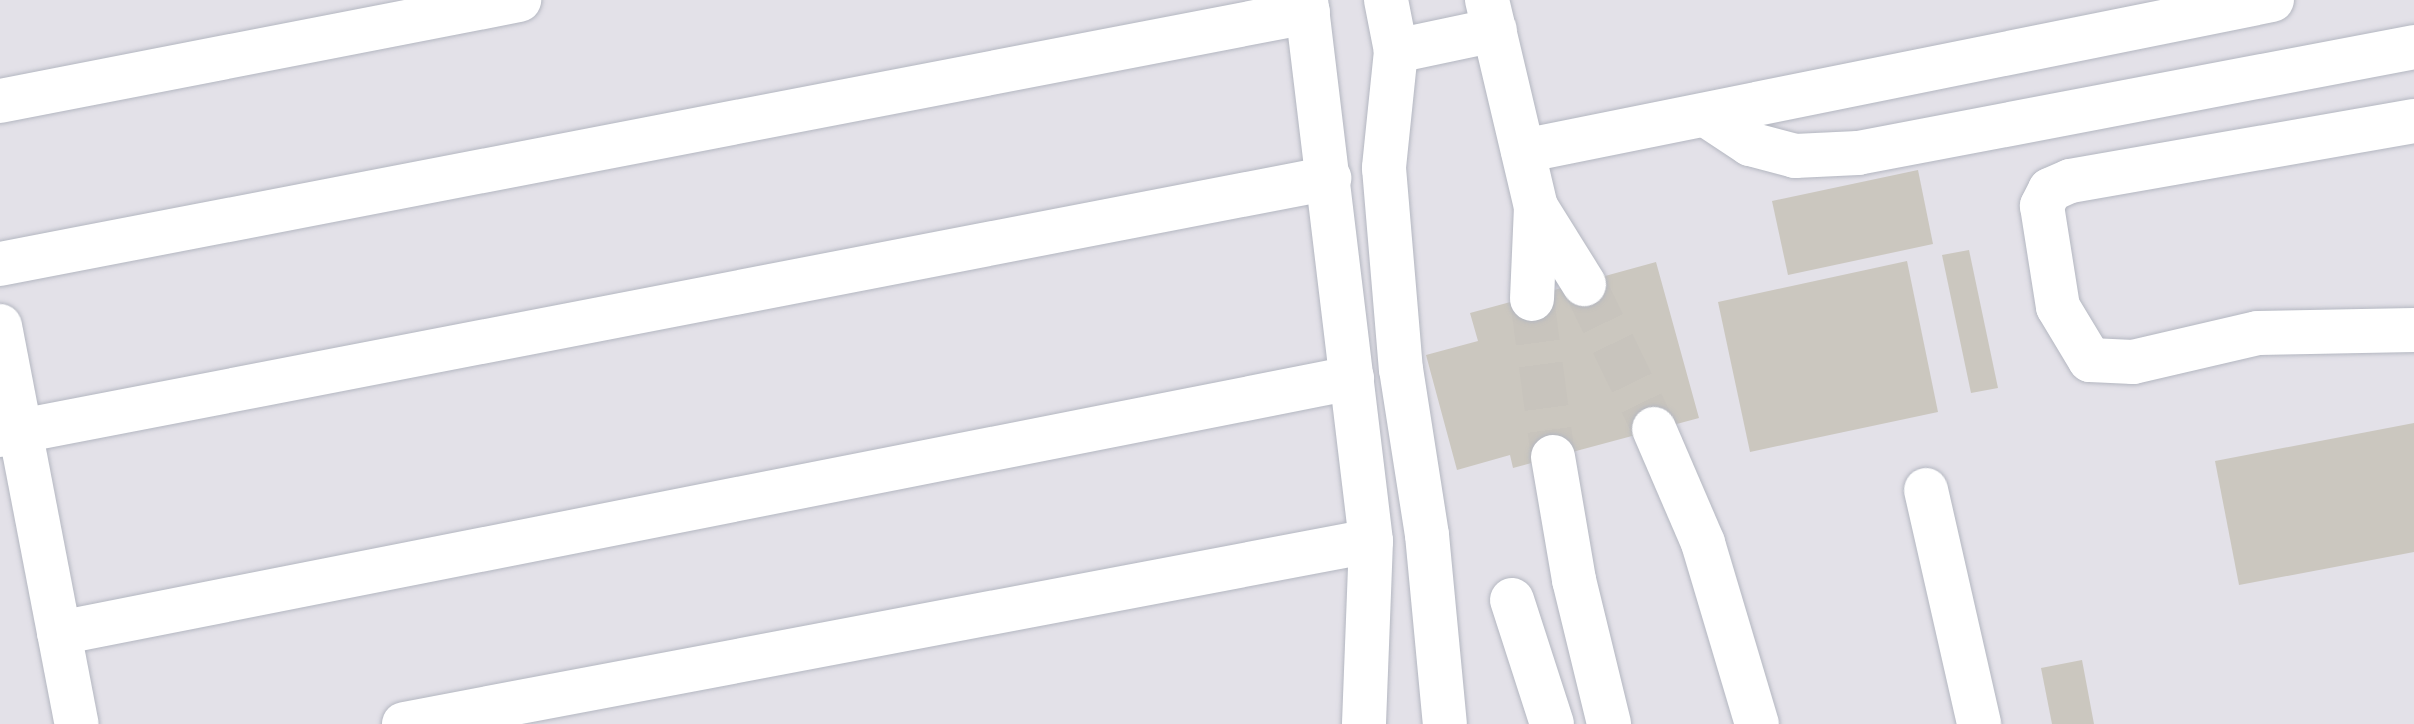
<!DOCTYPE html>
<style>
body{margin:0}
#map{position:relative;width:2414px;height:724px;overflow:hidden;background:#efe9e1;font-family:Jost,sans-serif}
div>[style]{position:absolute}
.industrial>*{inset:0;background:#e3e1e8}
.building>*{inset:0;background:#cbc7bf}
.minor-tunnel>*{height:44px;margin-top:-22px;transform-origin:0;background:repeating-linear-gradient(90deg,#c8c4bd 0 44px,transparent 0 66px)}
.roads{filter:drop-shadow(0 0 2px #b4b7c1) drop-shadow(0 0 2px #b4b7c1)}
.minor>*{height:44px;margin:-22px;padding:0 22px;transform-origin:22px;border-radius:22px;background:#fff}
span{translate:-50% -50%;white-space:nowrap;text-align:center;line-height:1.15;-webkit-text-stroke:7px #fff;paint-order:stroke}
</style>
<div id="map">
<div class="industrial">
<div style="clip-path:polygon(0 0,2414px 0,2414px 724px,0 724px)"></div>
</div>
<div class="building">
<div style="clip-path:polygon(1918px 170px,1933px 244px,1788px 275px,1772px 201px)"></div>
<div style="clip-path:polygon(1969px 250px,1998px 388px,1971px 393px,1942px 255px)"></div>
<div style="clip-path:polygon(1907px 261px,1938px 412px,1750px 452px,1718px 302px)"></div>
<div style="clip-path:polygon(1656px 262px,1699px 418px,1513px 468px,1510px 455px,1457px 470px,1426px 355px,1478px 341px,1470px 313px)"></div>
<div style="clip-path:polygon(2414px 423px,2414px 552px,2239px 585px,2215px 461px)"></div>
<div style="clip-path:polygon(2082px 660px,2094px 724px,2052px 724px,2041px 668px)"></div>
</div>
<div class="minor-tunnel">
<div style="left:1584px;top:284px;width:161px;rotate:64.2deg"></div>
<div style="left:1532px;top:299px;width:159px;rotate:82.4deg"></div>
</div>
<div class="roads">
<div class="minor">
<div style="left:1306px;top:0;width:545px;rotate:83.15deg"></div>
<div style="left:1371px;top:541px;width:183px;rotate:92.2deg"></div>
<div style="left:1386px;top:0;width:52px;rotate:78.9deg"></div>
<div style="left:1396px;top:51px;width:118px;rotate:95.9deg"></div>
<div style="left:1384px;top:168px;width:202px;rotate:85.2deg"></div>
<div style="left:1401px;top:369px;width:168px;rotate:81.1deg"></div>
<div style="left:1427px;top:535px;width:190px;rotate:84.6deg"></div>
<div style="left:1487px;top:0;width:213px;rotate:76.7deg"></div>
<div style="left:1536px;top:207px;width:92px;rotate:92.5deg"></div>
<div style="left:1396px;top:51px;width:101px;rotate:-12deg"></div>
<div style="left:0;top:101px;width:529px;rotate:-11.01deg"></div>
<div style="left:1706px;top:115px;width:53px;rotate:33.4deg"></div>
<div style="left:1750px;top:144px;width:47px;rotate:14.9deg"></div>
<div style="left:1795px;top:156px;width:63px;rotate:-2.7deg"></div>
<div style="left:1858px;top:153px;width:566px;rotate:-10.79deg"></div>
<div style="left:2414px;top:121px;width:349px;rotate:170.1deg"></div>
<div style="left:2070px;top:181px;width:22px;rotate:156deg"></div>
<div style="left:2050px;top:190px;width:18px;rotate:117deg"></div>
<div style="left:2042px;top:206px;width:102px;rotate:81deg"></div>
<div style="left:2058px;top:307px;width:62px;rotate:58.9deg"></div>
<div style="left:2090px;top:360px;width:43px;rotate:2.7deg"></div>
<div style="left:2133px;top:362px;width:128px;rotate:-13.1deg"></div>
<div style="left:2258px;top:333px;width:156px;rotate:-1.1deg"></div>
<div style="left:1523px;top:151px;width:764px;rotate:-11.4deg"></div>
<div style="left:1536px;top:207px;width:91px;rotate:58.1deg"></div>
<div style="left:0;top:264px;width:1332px;rotate:-10.91deg"></div>
<div style="left:0;top:326px;width:405px;rotate:79.1deg"></div>
<div style="left:1654px;top:429px;width:124px;rotate:66.7deg"></div>
<div style="left:1703px;top:543px;width:189px;rotate:73.4deg"></div>
<div style="left:0;top:435px;width:1354px;rotate:-10.94deg"></div>
<div style="left:1553px;top:457px;width:125px;rotate:80.3deg"></div>
<div style="left:1574px;top:580px;width:148px;rotate:76.3deg"></div>
<div style="left:1926px;top:490px;width:240px;rotate:77.2deg"></div>
<div style="left:1512px;top:600px;width:130px;rotate:72.1deg"></div>
<div style="left:59px;top:633px;width:1318px;rotate:-11.16deg"></div>
<div style="left:404px;top:724px;width:984px;rotate:-10.72deg"></div>
</div>
</div>
</div>
